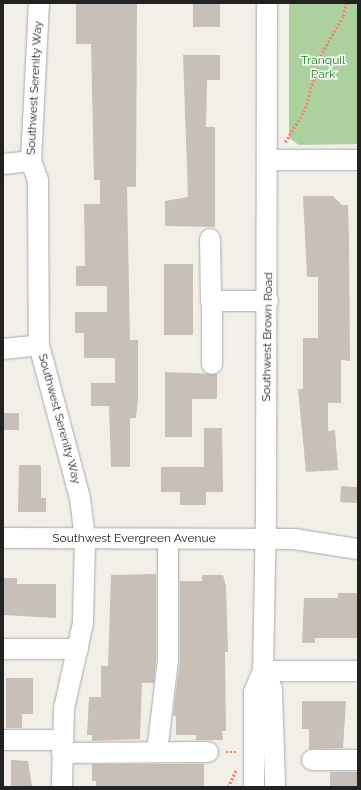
<!DOCTYPE html>
<style>
body{margin:0}
#map{position:relative;width:361px;height:790px;overflow:hidden;background:#f2efe9;font-family:Raleway,sans-serif}
div>[style]{position:absolute}
.forest>*{inset:0;background:#add19e}
.building>*{inset:0;background:#c7bfb8}
.path>*{height:2.5px;margin-top:-1.25px;transform-origin:0;background:repeating-linear-gradient(90deg,#fa8072 0 2px,transparent 0 4px)}
.roads{filter:drop-shadow(0 0 1px #a9a9a9) drop-shadow(0 0 1px #a9a9a9)}
.minor>*{height:20px;margin:-10px;padding:0 10px;transform-origin:10px;border-radius:10px;background:#fff}
span{translate:-50% -50%;white-space:nowrap;text-align:center;line-height:1.15;-webkit-text-stroke:3px #fff;paint-order:stroke}
.park-label{font-size:12px;color:#0c8416}
.street-label{font-size:12px;color:#222}
.frame{position:absolute;inset:0;border:4px solid #222;pointer-events:none}
</style>
<div id="map">
<div class="forest">
<div style="clip-path:polygon(289px 3px,358px 3px,358px 144px,299px 145px,289px 138px)"></div>
</div>
<div class="building">
<div style="clip-path:polygon(76px 3px,137px 3px,136px 187px,127px 187px,130px 340px,138px 340px,138px 400px,136px 418px,130px 418px,130px 467px,111px 467px,109px 406px,91px 406px,91px 383px,115px 383px,115px 358px,84px 358px,84px 333px,75px 333px,75px 312px,107px 312px,107px 286px,76px 286px,76px 266px,85px 266px,84px 204px,100px 204px,100px 180px,94px 180px,91px 44px,76px 44px)"></div>
<div style="clip-path:polygon(193px 3px,220px 3px,220px 27px,193px 27px)"></div>
<div style="clip-path:polygon(183px 55px,220px 55px,220px 80px,207px 80px,206px 127px,215px 127px,215px 227px,165px 226px,165px 201px,188px 197px)"></div>
<div style="clip-path:polygon(303px 196px,333px 196px,342px 205px,348px 205px,349px 239px,350px 361px,341px 360px,341px 403px,328px 403px,328px 431px,335px 430px,338px 470px,306px 472px,298px 389px,303px 389px,303px 338px,318px 338px,318px 277px,307px 277px)"></div>
<div style="clip-path:polygon(164px 264px,193px 264px,193px 335px,164px 335px)"></div>
<div style="clip-path:polygon(165px 372px,217px 374px,217px 399px,192px 399px,192px 437px,165px 437px)"></div>
<div style="clip-path:polygon(3px 413px,19px 413px,19px 430px,3px 430px)"></div>
<div style="clip-path:polygon(204px 428px,222px 428px,223px 492px,206px 492px,206px 505px,180px 505px,180px 492px,161px 492px,161px 467px,204px 467px)"></div>
<div style="clip-path:polygon(19px 465px,41px 465px,41px 498px,46px 498px,46px 512px,18px 512px)"></div>
<div style="clip-path:polygon(341px 486px,358px 487px,358px 503px,340px 502px)"></div>
<div style="clip-path:polygon(156px 574px,156px 659px,154px 683px,142px 683px,140px 739px,92px 741px,92px 735px,87px 735px,89px 697px,101px 697px,101px 666px,108px 666px,111px 575px)"></div>
<div style="clip-path:polygon(202px 575px,223px 575px,226px 586px,228px 652px,225px 652px,226px 731px,222px 731px,223px 740px,196px 740px,196px 735px,176px 735px,176px 716px,173px 716px,180px 660px,180px 581px,202px 581px)"></div>
<div style="clip-path:polygon(3px 578px,17px 578px,17px 584px,56px 584px,56px 618px,3px 615px)"></div>
<div style="clip-path:polygon(338px 593px,358px 593px,358px 638px,315px 638px,315px 643px,302px 643px,304px 598px,338px 598px)"></div>
<div style="clip-path:polygon(6px 678px,33px 678px,33px 714px,22px 714px,22px 728px,6px 728px)"></div>
<div style="clip-path:polygon(302px 701px,346px 701px,343px 748px,309px 749px,309px 729px,302px 729px)"></div>
<div style="clip-path:polygon(11px 760px,28px 761px,32px 787px,11px 787px)"></div>
<div style="clip-path:polygon(92px 764px,204px 764px,204px 787px,96px 787px,96px 781px,92px 781px)"></div>
<div style="clip-path:polygon(330px 772px,358px 772px,358px 787px,330px 787px)"></div>
</div>
<div class="path">
<div style="left:285px;top:142px;width:36px;rotate:-58deg"></div>
<div style="left:304px;top:112px;width:58px;rotate:-74.1deg"></div>
<div style="left:320px;top:56px;width:46px;rotate:-60.1deg"></div>
<div style="left:343px;top:16px;width:13px;rotate:-77deg"></div>
<div style="left:226px;top:752px;width:11px"></div>
<div style="left:228px;top:787px;width:19px;rotate:-65deg"></div>
</div>
<div class="roads">
<div class="minor">
<div style="left:39px;top:3px;width:158px;rotate:92.9deg"></div>
<div style="left:31px;top:161px;width:20px;rotate:70deg"></div>
<div style="left:38px;top:180px;width:165px;rotate:89.7deg"></div>
<div style="left:39px;top:345px;width:158px;rotate:75deg"></div>
<div style="left:80px;top:498px;width:41px;rotate:83deg"></div>
<div style="left:85px;top:539px;width:84px;rotate:91.4deg"></div>
<div style="left:83px;top:623px;width:88px;rotate:102.5deg"></div>
<div style="left:64px;top:709px;width:78px;rotate:91.5deg"></div>
<div style="left:269px;top:160px;width:89px"></div>
<div style="left:3px;top:164px;width:28px;rotate:-6deg"></div>
<div style="left:210px;top:239px;width:62px;rotate:89.1deg"></div>
<div style="left:211px;top:301px;width:57px"></div>
<div style="left:3px;top:349px;width:36px;rotate:-6deg"></div>
<div style="left:212px;top:364px;width:63px;rotate:-90deg"></div>
<div style="left:3px;top:538px;width:291px;rotate:0.2deg"></div>
<div style="left:294px;top:539px;width:65px;rotate:8.9deg"></div>
<div style="left:3px;top:649px;width:75px"></div>
<div style="left:263px;top:671px;width:20px;rotate:63deg"></div>
<div style="left:272px;top:689px;width:98px;rotate:88.2deg"></div>
<div style="left:263px;top:671px;width:95px"></div>
<div style="left:3px;top:740px;width:59px"></div>
<div style="left:157px;top:752px;width:93px;rotate:-83.2deg"></div>
<div style="left:168px;top:660px;width:120px;rotate:-90deg"></div>
<div style="left:62px;top:753px;width:146px;rotate:-0.4deg"></div>
<div style="left:312px;top:760px;width:46px"></div>
<div style="left:254px;top:787px;width:95px;rotate:-90deg"></div>
<div style="left:254px;top:692px;width:23px;rotate:-67deg"></div>
<div style="left:263px;top:671px;width:156px;rotate:-88.9deg"></div>
<div style="left:266px;top:515px;width:512px;rotate:-89.89deg"></div>
</div>
</div>
<div class="park-label">
<span style="left:323px;top:68px">Tranquil<br>Park</span>
</div>
<div class="street-label">
<span style="left:35px;top:88px;rotate:-87deg">Southwest Serenity Way</span>
<span style="left:268px;top:337px;rotate:-89deg">Southwest Brown Road</span>
<span style="left:59px;top:419px;rotate:75deg">Southwest Serenity Way</span>
<span style="left:134px;top:539px">Southwest Evergreen Avenue</span>
</div>
<div class="frame"></div>
</div>
